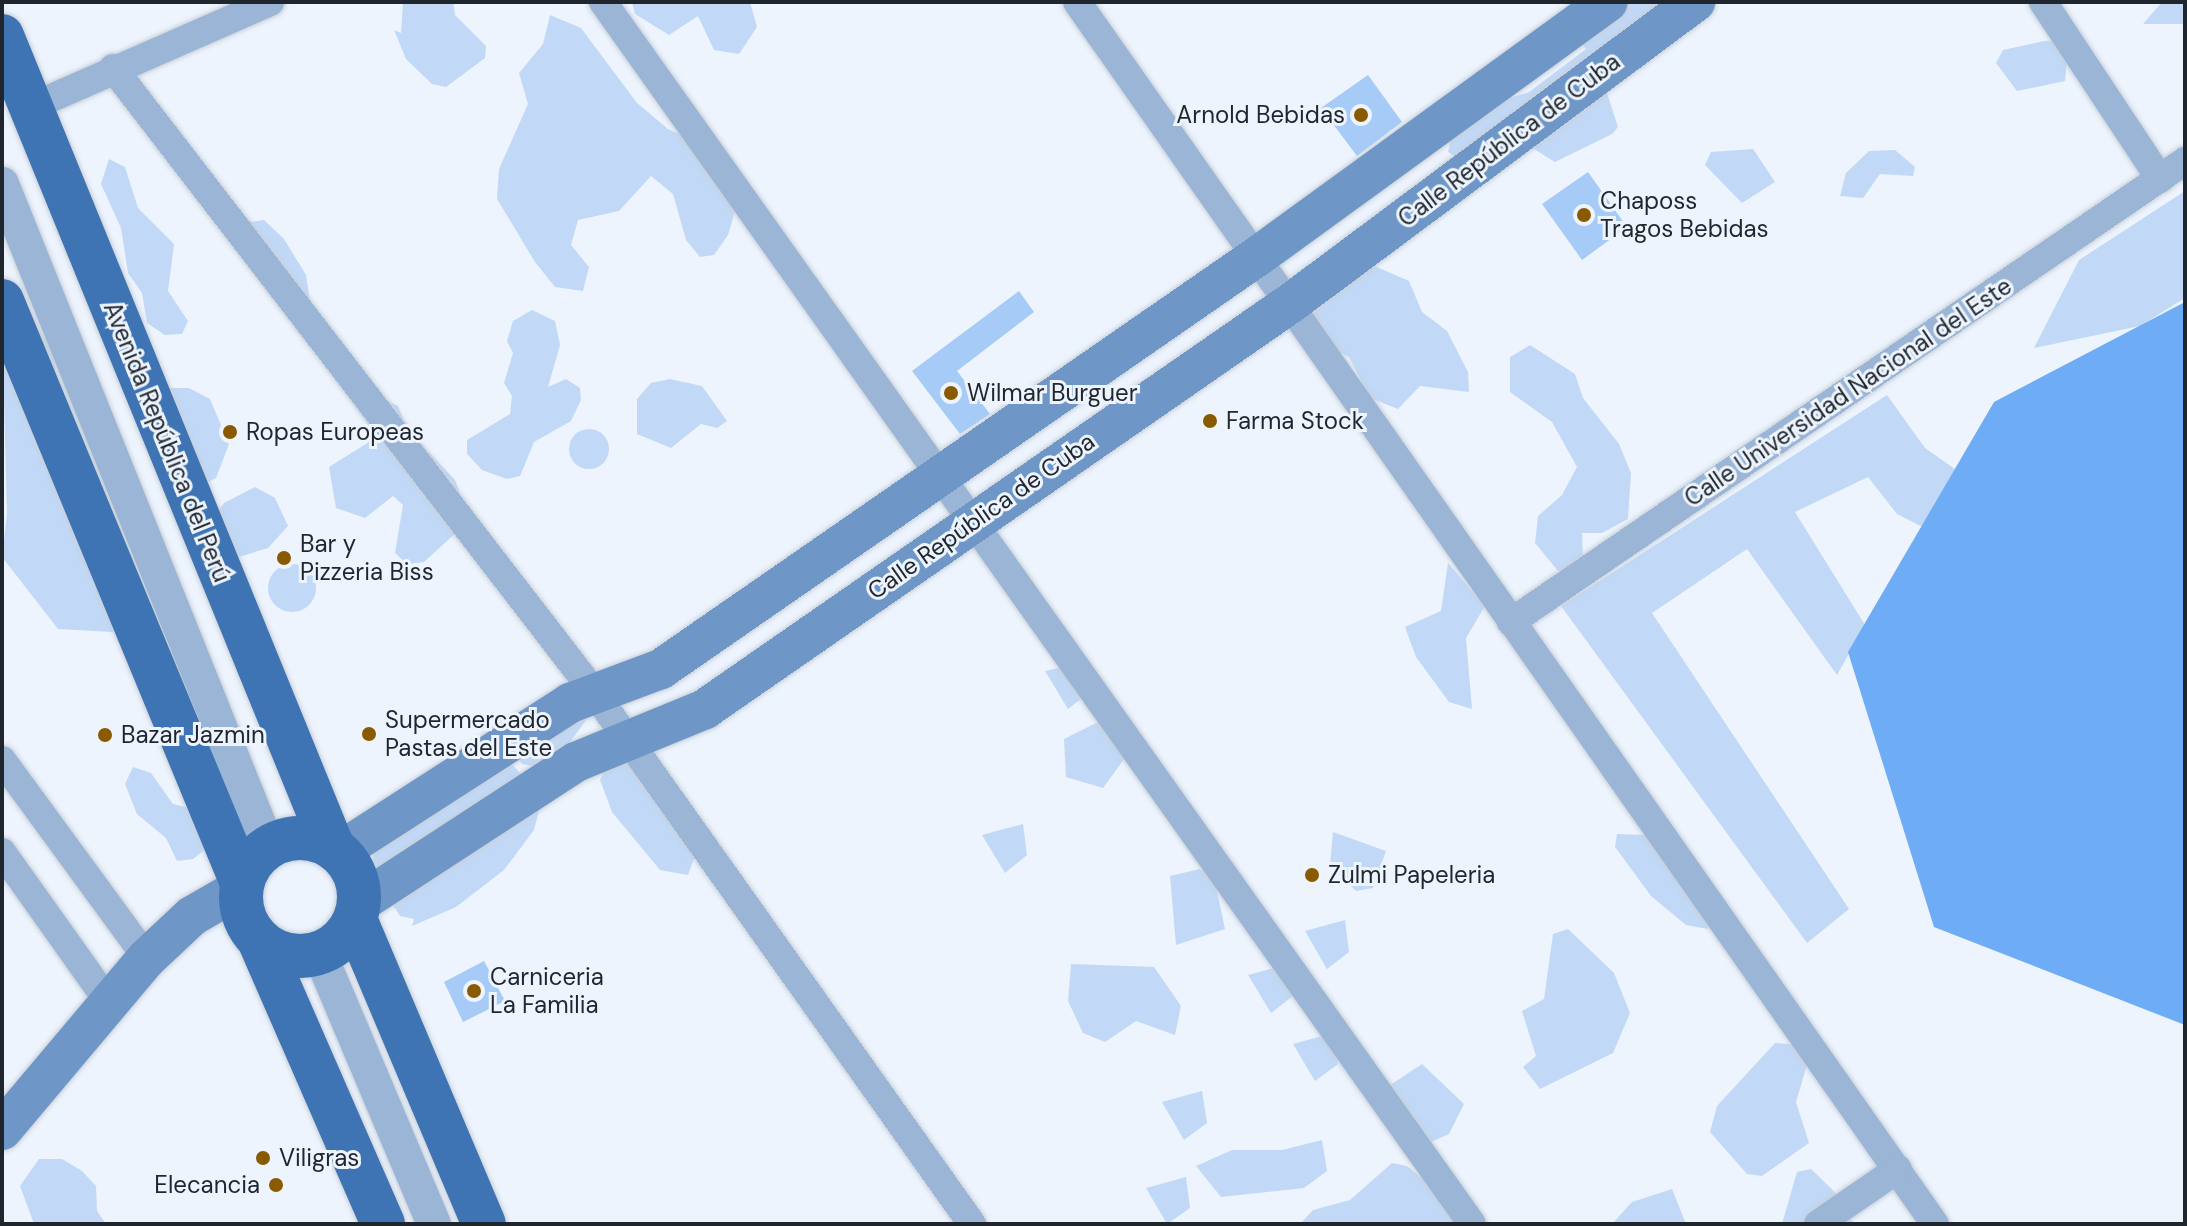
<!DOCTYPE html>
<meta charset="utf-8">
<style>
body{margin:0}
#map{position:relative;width:2187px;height:1226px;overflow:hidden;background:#edf4fd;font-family:"DM Sans",sans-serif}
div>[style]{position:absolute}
.green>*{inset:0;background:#c1d9f7}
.round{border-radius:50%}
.water>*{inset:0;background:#6eacf5}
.building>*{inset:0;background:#a6cbf7}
.roads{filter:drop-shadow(0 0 2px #c8cfd8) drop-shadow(0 0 2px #c8cfd8)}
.minor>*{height:28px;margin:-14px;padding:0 14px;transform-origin:14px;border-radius:14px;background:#9ab5d6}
.tertiary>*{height:34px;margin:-17px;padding:0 17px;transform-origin:17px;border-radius:17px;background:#9ab5d6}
.secondary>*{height:40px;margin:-20px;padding:0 20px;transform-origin:20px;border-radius:20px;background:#6e96c6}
.trunk>*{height:44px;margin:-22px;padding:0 22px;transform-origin:22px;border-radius:22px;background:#3e74b4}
.trunk>.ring{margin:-22px;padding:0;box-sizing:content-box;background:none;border:44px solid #3e74b4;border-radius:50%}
.dots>*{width:22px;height:22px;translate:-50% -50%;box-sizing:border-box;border:4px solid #edf4fd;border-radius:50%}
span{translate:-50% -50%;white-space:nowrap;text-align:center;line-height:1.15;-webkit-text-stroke:6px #edf4fd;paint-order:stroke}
.poi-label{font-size:24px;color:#1f262e}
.right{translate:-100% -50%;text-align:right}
.left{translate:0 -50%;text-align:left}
.street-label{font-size:24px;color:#1f262e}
.frame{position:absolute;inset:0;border:4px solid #1f262e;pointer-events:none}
</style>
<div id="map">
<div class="green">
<div style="clip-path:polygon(403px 2px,453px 2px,455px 15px,486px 46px,485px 58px,446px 87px,432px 84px,406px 59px,394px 30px,401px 33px)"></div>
<div style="clip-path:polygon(632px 2px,750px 2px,757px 27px,739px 54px,714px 50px,698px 16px,669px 35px,635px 14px)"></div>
<div style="clip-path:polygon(1594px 2px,1671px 2px,1607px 93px,1618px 127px,1612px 134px,1555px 162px,1526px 144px,1461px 160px,1448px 152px,1451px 137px,1501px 91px,1513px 97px,1529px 92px,1586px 49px,1575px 36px)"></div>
<div style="clip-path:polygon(2162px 2px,2185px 2px,2185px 24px,2143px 24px)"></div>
<div style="clip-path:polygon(550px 15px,581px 28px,637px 103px,668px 129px,703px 145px,741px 190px,728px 235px,714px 255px,700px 257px,686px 240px,673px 194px,651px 176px,619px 211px,578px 220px,571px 245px,589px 267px,583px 291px,555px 287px,535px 262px,497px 199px,499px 169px,528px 104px,519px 73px,543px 44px)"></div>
<div style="clip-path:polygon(2044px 41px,2069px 41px,2065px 81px,2017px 91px,1996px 63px,2003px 50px)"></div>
<div style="clip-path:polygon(1753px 149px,1775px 182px,1742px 203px,1705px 165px,1711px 152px)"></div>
<div style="clip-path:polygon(1895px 150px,1915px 167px,1913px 176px,1880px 174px,1863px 198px,1840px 196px,1846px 173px,1869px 151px)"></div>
<div style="clip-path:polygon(109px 159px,125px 167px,138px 208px,174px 244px,168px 291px,188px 321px,182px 334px,165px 335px,147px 323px,142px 293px,128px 273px,121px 228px,101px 184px)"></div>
<div style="clip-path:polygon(218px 190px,251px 222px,264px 220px,284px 239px,306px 275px,310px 301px,381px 398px,398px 406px,408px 430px,455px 480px,470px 520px,424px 562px,407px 564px,395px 553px,403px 505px,393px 496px,365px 518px,336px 508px,329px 467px,377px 437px,208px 203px)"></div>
<div style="clip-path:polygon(2185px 191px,2185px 298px,2140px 326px,2034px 348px,2079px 260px)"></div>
<div style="clip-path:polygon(1372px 265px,1409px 281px,1422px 312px,1447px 331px,1468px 372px,1469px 392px,1420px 386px,1398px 409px,1370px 398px,1349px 357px,1323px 344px,1307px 318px)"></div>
<div style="clip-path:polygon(532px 310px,555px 321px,560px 345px,548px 387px,566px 379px,580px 388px,581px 400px,571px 421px,534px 442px,520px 476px,507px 479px,482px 470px,467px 454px,467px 440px,510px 414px,512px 396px,504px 383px,513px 353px,507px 341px,513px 321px)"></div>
<div style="clip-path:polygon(9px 323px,38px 329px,52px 348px,57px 380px,144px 602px,113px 632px,58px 629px,2px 557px,7px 514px,2px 328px)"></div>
<div style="clip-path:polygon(1530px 345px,1575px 374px,1583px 398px,1619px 444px,1631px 473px,1628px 519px,1602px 533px,1582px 533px,1583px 562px,1558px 571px,1535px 543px,1538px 516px,1562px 495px,1577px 467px,1552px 422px,1510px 392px,1510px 357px)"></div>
<div style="clip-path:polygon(670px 379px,702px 386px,727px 421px,717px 428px,701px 424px,671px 448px,637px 434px,637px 399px,651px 383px)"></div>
<div style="clip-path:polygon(167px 388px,189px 388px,210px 399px,229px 444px,216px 478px,201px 486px)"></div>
<div style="clip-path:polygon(1887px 395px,1925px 448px,1979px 486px,1944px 538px,1897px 514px,1868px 477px,1795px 512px,1865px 625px,1837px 675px,1747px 549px,1652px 613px,1849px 909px,1807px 943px,1561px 606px)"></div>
<div class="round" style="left:569px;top:429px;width:40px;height:40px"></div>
<div style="clip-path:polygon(255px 487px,275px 498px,288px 526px,268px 548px,229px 560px,212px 521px,224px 503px)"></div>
<div style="clip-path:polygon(1448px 563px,1485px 606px,1466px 638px,1472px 709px,1449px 702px,1416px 657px,1405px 627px,1441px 611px)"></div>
<div class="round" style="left:268px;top:564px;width:48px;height:48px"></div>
<div style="clip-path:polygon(1086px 661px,1090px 692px,1068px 709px,1045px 671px)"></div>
<div style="clip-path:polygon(552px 697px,587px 719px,550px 769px,522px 764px,505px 739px)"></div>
<div style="clip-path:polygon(1098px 722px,1130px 751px,1103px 788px,1066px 777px,1064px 739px)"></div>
<div style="clip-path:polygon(646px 747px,702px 837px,688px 875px,660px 870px,612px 812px,600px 780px,612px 754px)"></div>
<div style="clip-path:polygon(482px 763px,513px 765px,542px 799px,534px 830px,504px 870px,456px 907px,412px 926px,414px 919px,400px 916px,372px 872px,375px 844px)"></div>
<div style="clip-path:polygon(133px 767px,151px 773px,173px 804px,190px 808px,212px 844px,193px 859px,177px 861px,166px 838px,137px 814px,125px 784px)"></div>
<div style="clip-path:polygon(1023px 824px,1027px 855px,1005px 873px,982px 835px)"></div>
<div style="clip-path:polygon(1333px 832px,1386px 851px,1373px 888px,1356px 891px,1330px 865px)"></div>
<div style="clip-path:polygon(1617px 834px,1644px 835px,1667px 854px,1708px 899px,1708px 929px,1686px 925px,1651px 896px,1615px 847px)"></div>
<div style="clip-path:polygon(1200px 869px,1214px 877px,1225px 929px,1176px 945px,1170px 876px)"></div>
<div style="clip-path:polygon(1345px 920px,1349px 952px,1327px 969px,1305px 931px)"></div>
<div style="clip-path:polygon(1568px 929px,1614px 973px,1630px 1013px,1613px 1053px,1540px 1089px,1523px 1067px,1536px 1056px,1522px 1011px,1544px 999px,1553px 934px)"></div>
<div style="clip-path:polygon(1071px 964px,1154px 967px,1181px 1006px,1175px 1035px,1136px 1021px,1105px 1042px,1083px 1033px,1068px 1001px)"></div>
<div style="clip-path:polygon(1289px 964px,1293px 996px,1271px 1013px,1248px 975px)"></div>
<div style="clip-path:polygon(1333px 1033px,1338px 1064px,1315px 1081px,1293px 1044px)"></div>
<div style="clip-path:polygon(1775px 1043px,1803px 1045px,1809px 1058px,1796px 1102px,1809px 1143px,1762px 1176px,1747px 1174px,1710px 1132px,1717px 1106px)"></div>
<div style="clip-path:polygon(1422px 1064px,1464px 1104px,1449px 1134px,1427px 1144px,1381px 1091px)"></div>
<div style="clip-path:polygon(1202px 1091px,1207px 1123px,1184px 1140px,1162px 1102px)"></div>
<div style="clip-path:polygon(1322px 1140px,1327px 1171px,1304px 1188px,1221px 1197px,1196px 1166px,1232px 1150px,1282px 1150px)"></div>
<div style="clip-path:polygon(39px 1159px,62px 1159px,82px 1171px,96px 1186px,97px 1211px,106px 1224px,34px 1224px,20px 1186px)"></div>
<div style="clip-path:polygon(1392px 1163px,1407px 1166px,1454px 1204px,1455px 1224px,1300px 1224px,1313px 1210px,1350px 1200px)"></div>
<div style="clip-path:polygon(1811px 1169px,1844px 1201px,1853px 1224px,1782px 1224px,1797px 1172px)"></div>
<div style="clip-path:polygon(1186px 1177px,1190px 1208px,1167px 1224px,1146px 1188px)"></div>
<div style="clip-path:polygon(1672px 1189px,1686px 1224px,1612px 1224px,1632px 1202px)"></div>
</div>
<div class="water">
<div style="clip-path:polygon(2185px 302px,2185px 1025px,1934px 927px,1848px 652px,1994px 402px)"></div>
</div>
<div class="building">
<div style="clip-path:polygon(1368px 75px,1402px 122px,1357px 156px,1321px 108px)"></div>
<div style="clip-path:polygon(1588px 172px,1627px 227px,1582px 260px,1542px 204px)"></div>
<div style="clip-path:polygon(1019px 291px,1034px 312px,957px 371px,990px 414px,960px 434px,912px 371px)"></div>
<div style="clip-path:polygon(484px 961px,505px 1001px,463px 1022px,444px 982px)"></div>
</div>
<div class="roads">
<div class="minor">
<div style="left:603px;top:2px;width:1499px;rotate:54.58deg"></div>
<div style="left:1077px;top:2px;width:1493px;rotate:54.93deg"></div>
<div style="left:2043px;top:2px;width:212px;rotate:56.5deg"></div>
<div style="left:113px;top:68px;width:788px;rotate:52.37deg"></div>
<div style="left:594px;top:692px;width:653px;rotate:54.61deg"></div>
<div style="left:31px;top:107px;width:261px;rotate:-23.7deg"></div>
<div style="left:1511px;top:622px;width:817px;rotate:-34.37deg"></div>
<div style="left:2px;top:760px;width:245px;rotate:53.8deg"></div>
<div style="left:2px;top:852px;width:181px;rotate:54.6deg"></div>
<div style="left:1818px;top:1224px;width:97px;rotate:-34.5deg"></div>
</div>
<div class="tertiary">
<div style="left:2px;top:184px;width:713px;rotate:68.11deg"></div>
<div style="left:319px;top:952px;width:295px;rotate:67.1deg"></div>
</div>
<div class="secondary">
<div style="left:339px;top:852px;width:275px;rotate:-32.8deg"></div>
<div style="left:570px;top:703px;width:97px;rotate:-20.5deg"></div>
<div style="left:661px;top:669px;width:726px;rotate:-34.68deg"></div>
<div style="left:1258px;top:256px;width:432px;rotate:-36deg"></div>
<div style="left:358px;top:904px;width:260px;rotate:-33.1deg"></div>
<div style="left:576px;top:762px;width:139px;rotate:-22.3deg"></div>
<div style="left:705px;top:709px;width:713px;rotate:-34.72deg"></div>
<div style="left:1291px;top:303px;width:504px;rotate:-36.69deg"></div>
<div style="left:2px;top:1130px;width:225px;rotate:-49.9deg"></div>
<div style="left:147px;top:958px;width:62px;rotate:-43deg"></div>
<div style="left:192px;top:916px;width:58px;rotate:-30.1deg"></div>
</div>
<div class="trunk">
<div style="left:2px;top:36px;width:877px;rotate:67.82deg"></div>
<div style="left:2px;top:301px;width:630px;rotate:67.59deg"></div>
<div class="ring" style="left:241px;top:838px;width:74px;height:74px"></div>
<div style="left:355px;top:919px;width:331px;rotate:67.1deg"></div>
<div style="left:259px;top:940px;width:310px;rotate:66.4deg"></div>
</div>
</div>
<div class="dots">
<div style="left:1361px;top:115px;background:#8a5a00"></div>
<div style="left:1584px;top:215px;background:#8a5a00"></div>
<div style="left:951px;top:393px;background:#8a5a00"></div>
<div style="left:1210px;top:421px;background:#8a5a00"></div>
<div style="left:230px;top:432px;background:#8a5a00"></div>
<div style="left:284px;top:558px;background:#8a5a00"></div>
<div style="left:369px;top:734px;background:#8a5a00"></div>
<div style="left:105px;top:735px;background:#8a5a00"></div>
<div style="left:1312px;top:875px;background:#8a5a00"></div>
<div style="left:474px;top:991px;background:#8a5a00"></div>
<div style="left:263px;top:1158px;background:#8a5a00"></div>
<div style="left:276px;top:1185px;background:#8a5a00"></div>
</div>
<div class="poi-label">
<span class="right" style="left:1345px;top:115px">Arnold Bebidas</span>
<span class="left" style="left:1600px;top:215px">Chaposs<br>Tragos Bebidas</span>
<span class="left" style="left:967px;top:393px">Wilmar Burguer</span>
<span class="left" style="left:1226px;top:421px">Farma Stock</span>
<span class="left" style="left:246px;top:432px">Ropas Europeas</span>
<span class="left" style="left:300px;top:558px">Bar y<br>Pizzeria Biss</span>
<span class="left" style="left:385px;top:734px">Supermercado<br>Pastas del Este</span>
<span class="left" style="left:121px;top:735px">Bazar Jazmin</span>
<span class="left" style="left:1328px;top:875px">Zulmi Papeleria</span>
<span class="left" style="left:490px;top:991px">Carniceria<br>La Familia</span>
<span class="left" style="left:279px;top:1158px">Viligras</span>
<span class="right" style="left:260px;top:1185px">Elecancia</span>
</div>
<div class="street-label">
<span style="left:1509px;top:140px;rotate:-37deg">Calle República de Cuba</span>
<span style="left:1848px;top:392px;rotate:-34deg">Calle Universidad Nacional del Este</span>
<span style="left:167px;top:442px;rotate:68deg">Avenida República del Perú</span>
<span style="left:981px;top:516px;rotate:-35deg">Calle República de Cuba</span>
</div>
<div class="frame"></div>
</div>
